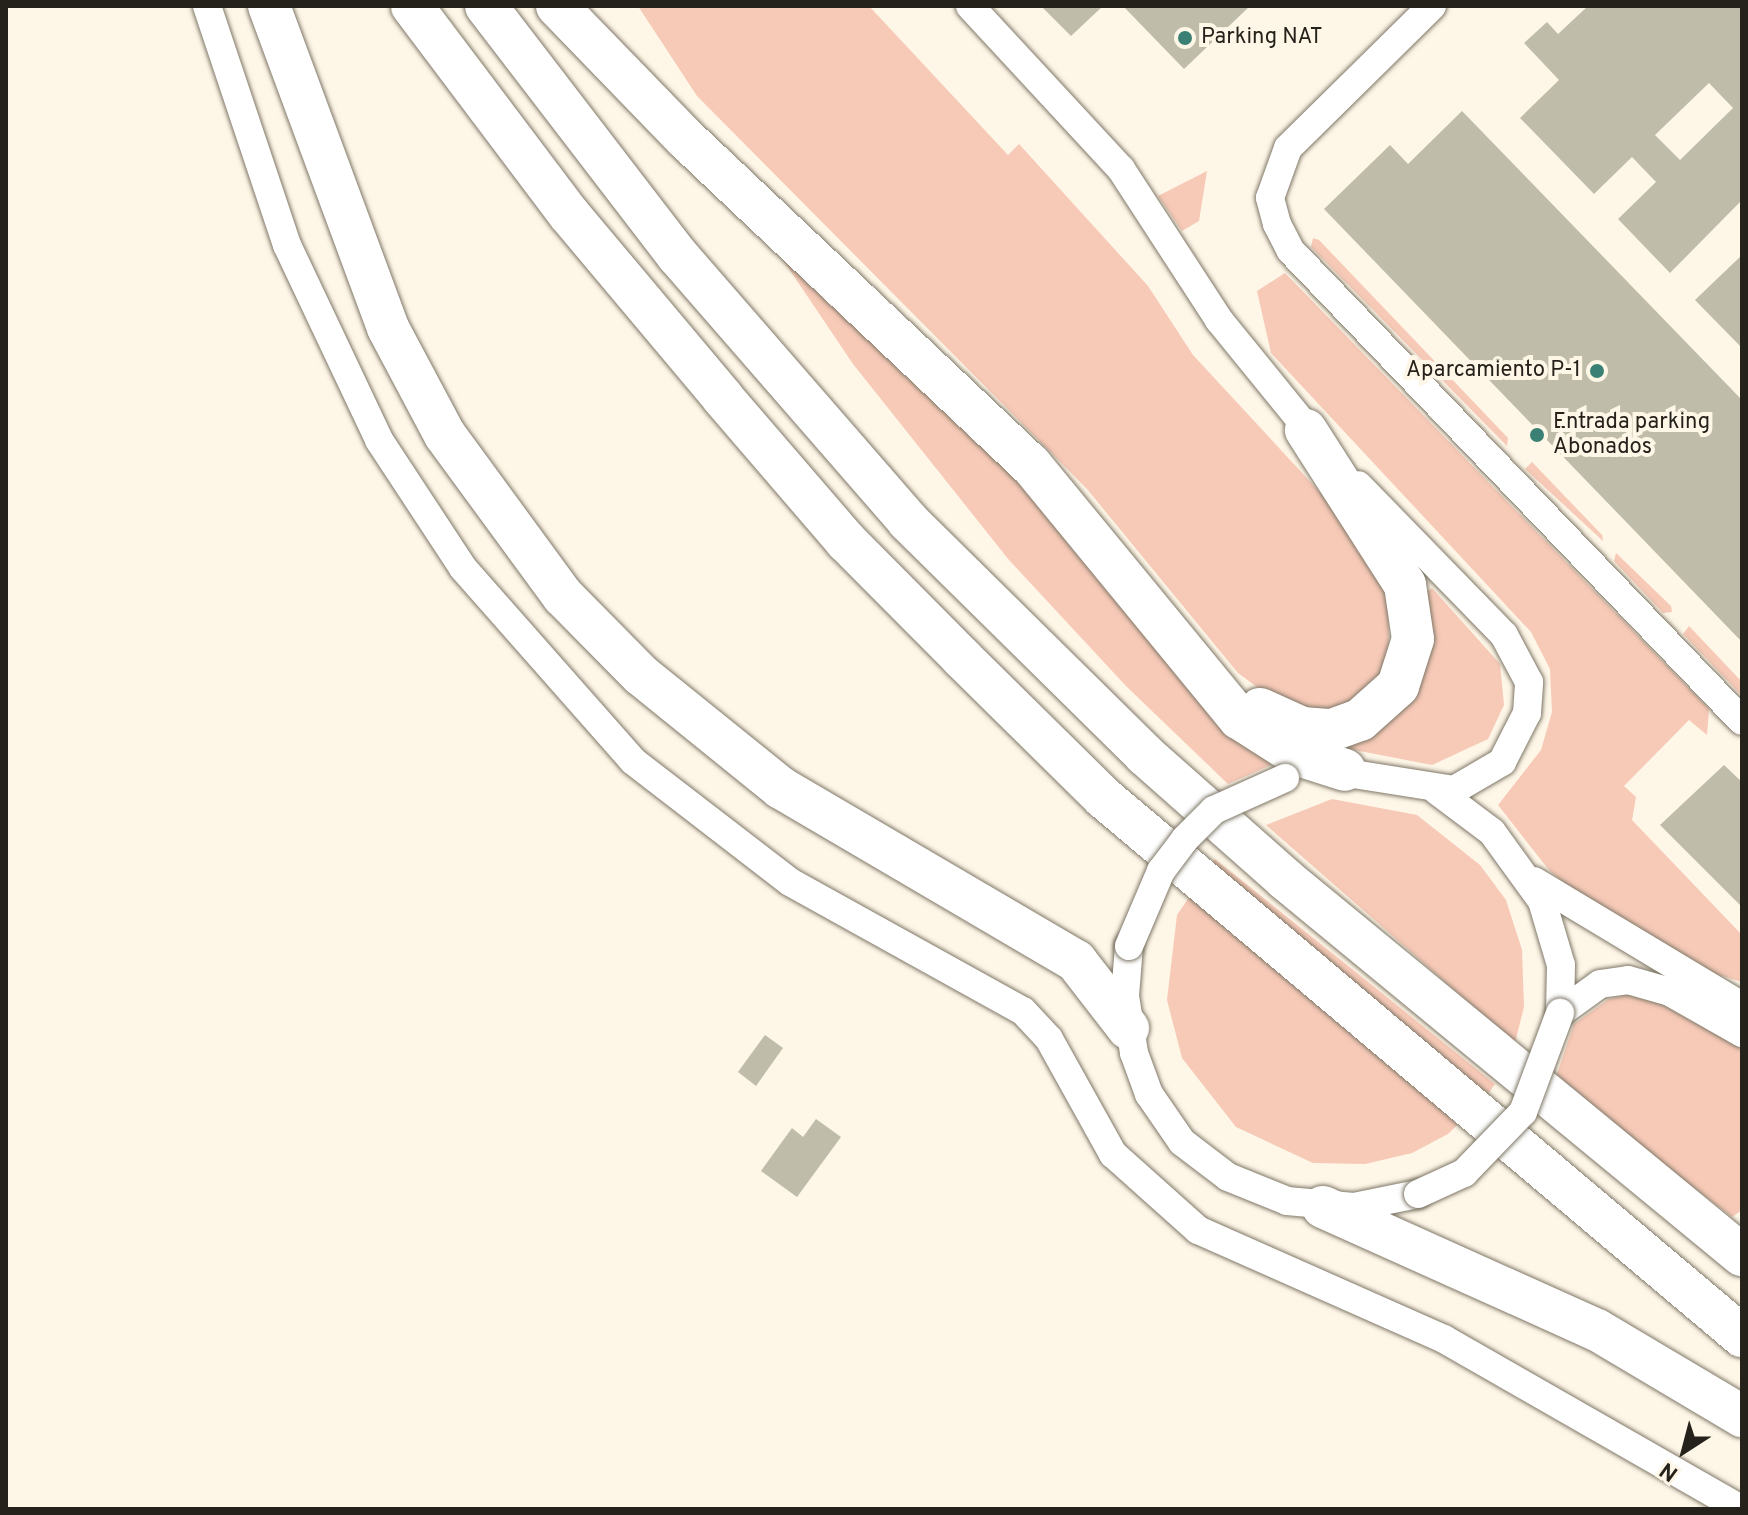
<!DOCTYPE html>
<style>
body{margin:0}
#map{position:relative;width:1748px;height:1515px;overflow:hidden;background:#fef6e7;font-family:Overpass,sans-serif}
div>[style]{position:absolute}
.green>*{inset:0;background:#f7c9b7}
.building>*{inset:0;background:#bfbdaa}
.roads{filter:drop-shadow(0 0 2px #7f7767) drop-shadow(0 0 2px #7f7767)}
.minor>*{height:28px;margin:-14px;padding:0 14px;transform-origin:14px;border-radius:14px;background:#fff}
.highway>*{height:42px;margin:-21px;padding:0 21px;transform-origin:21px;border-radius:21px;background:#fff}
.bridges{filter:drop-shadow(0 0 2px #7f7767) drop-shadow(0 0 2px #7f7767)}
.minor-bridge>*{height:28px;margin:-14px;padding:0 14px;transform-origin:14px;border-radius:14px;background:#fff}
.dots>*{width:22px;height:22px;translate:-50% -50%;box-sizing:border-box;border:4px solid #fef6e7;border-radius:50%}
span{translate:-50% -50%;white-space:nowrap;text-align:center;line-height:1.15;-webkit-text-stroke:8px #fef6e7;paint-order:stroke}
.poi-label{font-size:22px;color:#25211b}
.left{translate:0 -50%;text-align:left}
.right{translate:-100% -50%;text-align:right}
.frame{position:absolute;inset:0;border:8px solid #25211b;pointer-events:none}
.north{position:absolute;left:1644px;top:1411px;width:80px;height:80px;-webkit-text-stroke:6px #fef6e7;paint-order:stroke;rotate:216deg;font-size:22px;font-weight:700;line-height:32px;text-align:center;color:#25211b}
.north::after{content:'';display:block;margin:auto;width:28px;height:36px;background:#25211b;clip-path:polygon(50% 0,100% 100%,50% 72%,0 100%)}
</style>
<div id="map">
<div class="green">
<div style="clip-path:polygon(638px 6px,869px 6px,1008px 155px,1019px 144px,1148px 286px,1193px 355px,1342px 516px,1388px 590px,1389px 664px,1353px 706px,1318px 712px,1276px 701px,1238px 673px,1087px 489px,697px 96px)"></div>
<div style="clip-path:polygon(1207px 171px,1199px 221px,1182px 231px,1158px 196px)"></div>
<div style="clip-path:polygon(740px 196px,1016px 470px,1271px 765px,1228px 784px,1126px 686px,1009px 560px,853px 364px)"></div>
<div style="clip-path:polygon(1319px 240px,1508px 438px,1507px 446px,1311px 247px,1313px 238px)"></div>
<div style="clip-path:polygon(1285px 273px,1709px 709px,1707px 735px,1689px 720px,1624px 786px,1636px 797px,1632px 820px,1742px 935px,1742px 982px,1703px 970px,1585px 900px,1549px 870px,1498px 805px,1541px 750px,1552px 712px,1550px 669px,1531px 632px,1271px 353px,1257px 291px)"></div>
<div style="clip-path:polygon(1532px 462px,1602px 535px,1603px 541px,1525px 469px)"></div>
<div style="clip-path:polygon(1616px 553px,1671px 606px,1672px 612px,1663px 613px,1614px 561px)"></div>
<div style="clip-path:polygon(1432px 588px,1500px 664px,1504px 705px,1488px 739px,1432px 765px,1334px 746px,1364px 740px,1421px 595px)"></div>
<div style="clip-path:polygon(1689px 626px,1742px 682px,1742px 696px,1683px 634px)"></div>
<div style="clip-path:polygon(1332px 799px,1417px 815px,1480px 865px,1506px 900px,1522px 950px,1524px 1007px,1515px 1043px,1266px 825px)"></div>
<div style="clip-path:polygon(1215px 859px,1495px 1084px,1485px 1098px,1448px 1134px,1412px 1153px,1365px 1164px,1313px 1163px,1236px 1127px,1182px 1058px,1167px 1000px,1177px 915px)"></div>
<div style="clip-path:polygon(1640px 992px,1742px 1049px,1742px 1210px,1732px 1217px,1555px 1080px,1574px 1024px,1609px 999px)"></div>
</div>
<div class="building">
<div style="clip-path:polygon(1041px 6px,1103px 6px,1071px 36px)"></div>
<div style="clip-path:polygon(1123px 6px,1250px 6px,1184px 69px)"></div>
<div style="clip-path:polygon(evenodd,1588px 6px,1742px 6px,1742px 200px,1670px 273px,1618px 219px,1656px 182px,1632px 157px,1594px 194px,1520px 118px,1559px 80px,1524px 43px,1547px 22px,1558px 34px,1588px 6px,1709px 83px,1733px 108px,1680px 160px,1655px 135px,1709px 83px)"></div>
<div style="clip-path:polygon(1462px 111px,1742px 400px,1742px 642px,1324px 209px,1390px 145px,1408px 164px)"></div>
<div style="clip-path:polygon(1742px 255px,1742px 348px,1695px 300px)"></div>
<div style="clip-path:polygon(1724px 765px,1742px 782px,1742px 907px,1660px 825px)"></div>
<div style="clip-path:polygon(765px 1035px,783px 1048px,756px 1086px,738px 1072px)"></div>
<div style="clip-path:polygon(816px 1119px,841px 1137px,797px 1197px,761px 1171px,792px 1128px,803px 1137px)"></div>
</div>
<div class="roads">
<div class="minor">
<div style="left:207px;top:6px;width:252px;rotate:71.5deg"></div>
<div style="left:287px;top:245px;width:216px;rotate:64.7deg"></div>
<div style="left:379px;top:440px;width:153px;rotate:56.7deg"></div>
<div style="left:463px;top:568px;width:257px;rotate:48.6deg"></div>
<div style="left:633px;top:761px;width:198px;rotate:37.6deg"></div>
<div style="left:790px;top:882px;width:266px;rotate:29deg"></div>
<div style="left:1023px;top:1011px;width:38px;rotate:47deg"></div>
<div style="left:1049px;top:1039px;width:132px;rotate:60.9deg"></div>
<div style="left:1113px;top:1154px;width:114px;rotate:41.8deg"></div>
<div style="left:1198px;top:1230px;width:269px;rotate:23.9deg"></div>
<div style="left:1444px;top:1339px;width:342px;rotate:29.8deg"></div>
<div style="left:970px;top:6px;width:222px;rotate:47.2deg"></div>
<div style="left:1121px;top:169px;width:180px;rotate:57deg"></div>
<div style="left:1219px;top:320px;width:159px;rotate:50.9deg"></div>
<div style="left:1432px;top:6px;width:202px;rotate:135.4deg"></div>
<div style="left:1288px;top:148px;width:53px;rotate:109.8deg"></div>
<div style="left:1270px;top:198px;width:27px;rotate:75deg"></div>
<div style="left:1277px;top:224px;width:30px;rotate:63deg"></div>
<div style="left:1291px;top:251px;width:651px;rotate:46.18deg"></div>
<div style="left:1328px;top:770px;width:128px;rotate:9deg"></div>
<div style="left:1454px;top:790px;width:56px;rotate:-30.3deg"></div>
<div style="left:1502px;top:762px;width:55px;rotate:-63deg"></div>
<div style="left:1527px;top:713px;width:31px;rotate:-86deg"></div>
<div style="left:1529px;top:682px;width:53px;rotate:-118deg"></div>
<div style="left:1504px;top:635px;width:209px;rotate:-134.2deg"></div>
<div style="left:1436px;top:790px;width:70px;rotate:36.9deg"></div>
<div style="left:1492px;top:832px;width:85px;rotate:54.1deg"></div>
<div style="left:1542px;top:901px;width:67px;rotate:73.5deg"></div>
<div style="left:1561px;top:965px;width:48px;rotate:91.2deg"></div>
<div style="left:1534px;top:881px;width:243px;rotate:31deg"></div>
<div style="left:1129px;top:946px;width:50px;rotate:94.6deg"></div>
<div style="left:1125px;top:996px;width:58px;rotate:81deg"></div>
<div style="left:1134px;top:1053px;width:44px;rotate:69.9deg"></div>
<div style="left:1149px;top:1094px;width:58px;rotate:55.5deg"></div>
<div style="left:1182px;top:1142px;width:58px;rotate:37.3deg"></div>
<div style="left:1228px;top:1177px;width:64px;rotate:22.1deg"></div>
<div style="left:1287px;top:1201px;width:67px;rotate:5.1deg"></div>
<div style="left:1354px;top:1207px;width:65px;rotate:-11.5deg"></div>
<div style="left:1560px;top:1013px;width:49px;rotate:-35.9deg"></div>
<div style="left:1600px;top:984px;width:28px;rotate:-8deg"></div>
<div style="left:1628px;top:980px;width:44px;rotate:15.9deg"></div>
<div style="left:1670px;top:992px;width:83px;rotate:29.7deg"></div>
</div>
<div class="highway">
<div style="left:269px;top:6px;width:343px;rotate:69.7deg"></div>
<div style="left:388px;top:328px;width:121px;rotate:62deg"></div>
<div style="left:445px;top:435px;width:200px;rotate:53.8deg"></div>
<div style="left:563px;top:596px;width:111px;rotate:45.4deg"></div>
<div style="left:641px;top:675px;width:180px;rotate:38.9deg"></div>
<div style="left:781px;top:788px;width:342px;rotate:30.4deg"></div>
<div style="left:1076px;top:961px;width:85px;rotate:52.2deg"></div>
<div style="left:412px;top:6px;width:259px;rotate:53deg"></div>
<div style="left:568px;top:213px;width:241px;rotate:50deg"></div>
<div style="left:723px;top:398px;width:189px;rotate:49.3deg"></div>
<div style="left:846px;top:541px;width:165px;rotate:45.2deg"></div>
<div style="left:962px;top:658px;width:199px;rotate:44.6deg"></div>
<div style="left:1104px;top:798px;width:835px;rotate:40.14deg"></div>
<div style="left:486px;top:6px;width:315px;rotate:52.5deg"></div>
<div style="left:678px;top:256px;width:351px;rotate:49deg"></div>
<div style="left:908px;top:521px;width:333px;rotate:44.6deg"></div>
<div style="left:1145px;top:755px;width:187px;rotate:41.5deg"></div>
<div style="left:1285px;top:879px;width:592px;rotate:39.45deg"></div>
<div style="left:557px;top:6px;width:185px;rotate:45.9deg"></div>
<div style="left:686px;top:139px;width:475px;rotate:43.4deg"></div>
<div style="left:1031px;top:465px;width:328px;rotate:50.6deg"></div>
<div style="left:1239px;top:718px;width:67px;rotate:32.7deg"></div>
<div style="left:1295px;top:754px;width:52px;rotate:17.7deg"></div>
<div style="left:1260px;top:709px;width:46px;rotate:24.3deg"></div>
<div style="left:1302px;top:728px;width:30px;rotate:4deg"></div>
<div style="left:1332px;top:730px;width:30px;rotate:-20deg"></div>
<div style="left:1360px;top:720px;width:51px;rotate:-41.8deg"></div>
<div style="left:1398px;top:686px;width:49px;rotate:-72.3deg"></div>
<div style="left:1413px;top:639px;width:55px;rotate:-98.4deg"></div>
<div style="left:1405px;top:585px;width:184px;rotate:-122.6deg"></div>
<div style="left:1323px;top:1207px;width:300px;rotate:24.2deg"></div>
<div style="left:1597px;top:1330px;width:169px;rotate:30.7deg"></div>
</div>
</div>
<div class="bridges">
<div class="minor-bridge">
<div style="left:1129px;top:946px;width:82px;rotate:-66.9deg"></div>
<div style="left:1161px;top:871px;width:40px;rotate:-53deg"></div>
<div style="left:1185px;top:839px;width:41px;rotate:-45deg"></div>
<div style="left:1214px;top:810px;width:78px;rotate:-24.3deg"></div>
<div style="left:1418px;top:1194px;width:51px;rotate:-24.5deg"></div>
<div style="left:1464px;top:1173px;width:85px;rotate:-46deg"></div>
<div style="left:1523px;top:1112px;width:106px;rotate:-69.5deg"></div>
</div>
</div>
<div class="dots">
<div style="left:1185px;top:38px;background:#3b8074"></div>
<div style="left:1597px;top:371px;background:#3b8074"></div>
<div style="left:1537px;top:435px;background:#3b8074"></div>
</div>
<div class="poi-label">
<span class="left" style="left:1201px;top:38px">Parking NAT</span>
<span class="right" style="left:1581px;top:371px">Aparcamiento P-1</span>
<span class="left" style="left:1553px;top:435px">Entrada parking<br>Abonados</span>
</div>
<div class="frame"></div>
<div class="north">N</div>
</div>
